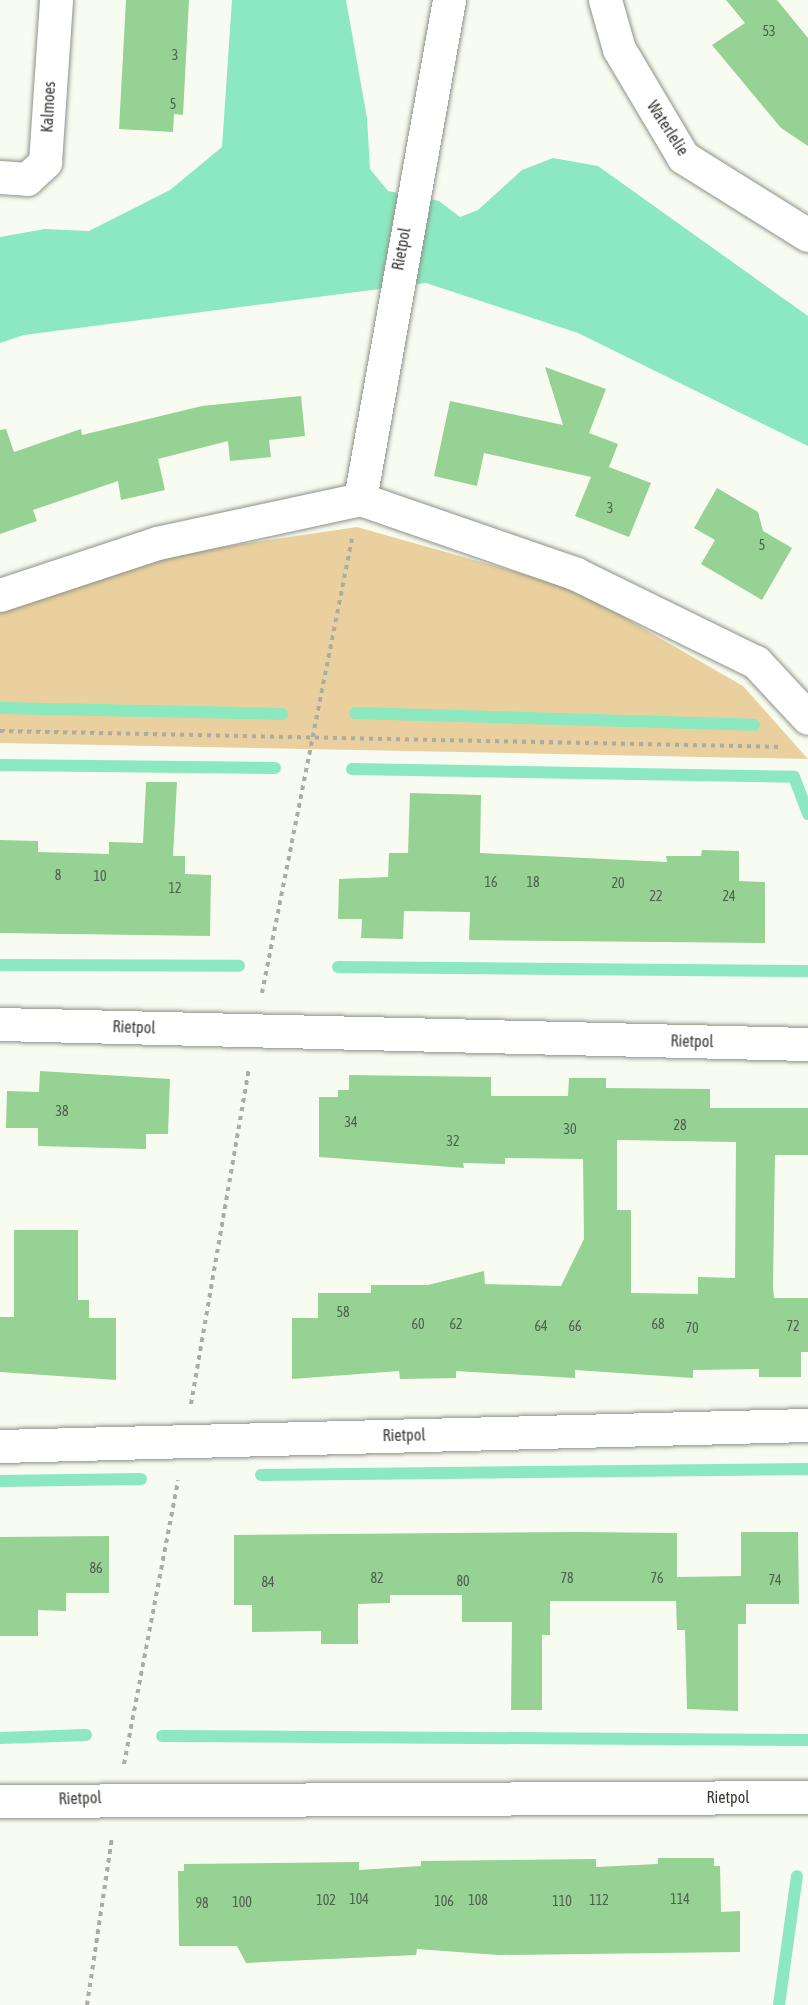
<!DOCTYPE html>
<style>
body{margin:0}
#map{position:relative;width:808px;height:2005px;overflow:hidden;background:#f8fcf0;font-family:"Asap Condensed",sans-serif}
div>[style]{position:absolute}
.green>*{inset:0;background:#e9d09e}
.water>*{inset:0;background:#8be8bf}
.stream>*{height:12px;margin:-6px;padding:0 6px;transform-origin:6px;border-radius:6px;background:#8be8bf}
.building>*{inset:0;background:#95d294}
.path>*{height:4px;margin-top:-2px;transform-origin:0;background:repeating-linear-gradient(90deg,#abada5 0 4.5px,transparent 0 9px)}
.roads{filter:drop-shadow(0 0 2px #8d9186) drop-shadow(0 0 2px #8d9186)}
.minor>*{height:33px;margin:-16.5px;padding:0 16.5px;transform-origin:16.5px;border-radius:16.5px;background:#fff}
span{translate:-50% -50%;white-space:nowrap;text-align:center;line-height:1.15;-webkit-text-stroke:6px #fff;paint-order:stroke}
.number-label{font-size:14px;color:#50604e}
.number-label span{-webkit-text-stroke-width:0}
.street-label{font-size:16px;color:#393a36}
</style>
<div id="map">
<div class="green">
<div style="clip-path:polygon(357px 527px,573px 588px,743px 686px,808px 759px,0 743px,0 609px,133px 560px)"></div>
</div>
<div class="water">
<div style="clip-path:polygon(232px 0,346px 0,367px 118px,370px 169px,388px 191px,439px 201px,460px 217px,478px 210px,522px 170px,553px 158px,598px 166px,808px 316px,808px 446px,578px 333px,426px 283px,24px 335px,0 343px,0 237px,45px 229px,89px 231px,170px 190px,222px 147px)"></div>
</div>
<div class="stream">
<div style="left:0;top:708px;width:282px;rotate:1.2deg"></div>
<div style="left:355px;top:713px;width:399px;rotate:1.7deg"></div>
<div style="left:0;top:765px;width:275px;rotate:0.6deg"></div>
<div style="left:352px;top:769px;width:442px;rotate:1deg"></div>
<div style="left:794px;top:777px;width:40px;rotate:69deg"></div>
<div style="left:0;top:965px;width:239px;rotate:0.2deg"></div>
<div style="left:338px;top:967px;width:470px;rotate:0.5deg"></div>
<div style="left:261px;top:1475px;width:547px;rotate:-0.63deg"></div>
<div style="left:0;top:1481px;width:141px;rotate:-0.8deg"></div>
<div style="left:162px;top:1736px;width:646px;rotate:0.35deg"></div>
<div style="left:0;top:1738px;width:86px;rotate:-2deg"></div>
<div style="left:779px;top:2005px;width:130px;rotate:-82.1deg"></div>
</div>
<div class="building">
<div style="clip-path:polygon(126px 0,189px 0,183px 115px,174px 114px,173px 132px,119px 129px)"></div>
<div style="clip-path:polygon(726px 0,777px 0,808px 38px,808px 146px,781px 128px,712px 45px,745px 23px)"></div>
<div style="clip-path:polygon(545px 367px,606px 389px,589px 433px,618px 444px,609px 467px,651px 483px,629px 537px,575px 516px,591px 477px,484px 453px,477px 486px,434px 476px,450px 401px,563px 425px)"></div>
<div style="clip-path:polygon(301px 396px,305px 436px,269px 440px,271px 457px,230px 461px,228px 441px,158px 459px,165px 490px,121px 500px,118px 481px,33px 510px,37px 521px,0 534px,0 430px,6px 429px,14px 452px,81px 429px,82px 435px,202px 406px)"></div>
<div style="clip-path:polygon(717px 488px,758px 512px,763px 531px,792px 548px,762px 600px,701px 564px,715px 540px,694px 528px)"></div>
<div style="clip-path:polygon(146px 782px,177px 782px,173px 856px,185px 856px,185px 874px,211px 875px,210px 936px,0 933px,0 840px,38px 841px,38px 852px,109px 854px,109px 842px,143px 843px)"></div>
<div style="clip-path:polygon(410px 793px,481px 795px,480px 853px,667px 862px,666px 856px,701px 856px,702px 850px,739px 851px,739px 881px,765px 882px,765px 943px,469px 940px,470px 912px,404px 911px,403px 939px,361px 938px,362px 919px,338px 919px,339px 879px,388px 877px,389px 853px,408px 853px)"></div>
<div style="clip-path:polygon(40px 1071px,170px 1079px,168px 1134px,146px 1134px,146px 1149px,38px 1146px,38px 1128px,6px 1128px,7px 1091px,39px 1092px)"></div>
<div style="clip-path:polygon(evenodd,349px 1075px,491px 1077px,491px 1096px,568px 1096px,569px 1078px,606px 1078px,606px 1088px,710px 1089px,710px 1108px,808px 1108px,808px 1155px,775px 1155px,773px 1286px,774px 1298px,808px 1298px,808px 1352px,801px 1352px,801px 1377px,759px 1377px,759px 1369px,693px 1370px,693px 1378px,575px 1370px,575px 1378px,456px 1371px,456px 1378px,400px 1379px,399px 1371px,292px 1379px,292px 1318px,318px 1318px,318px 1293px,371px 1293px,371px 1285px,428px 1285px,484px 1271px,485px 1284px,561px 1286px,584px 1239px,583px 1159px,505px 1158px,505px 1164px,463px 1163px,464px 1168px,319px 1157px,319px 1097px,338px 1097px,338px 1090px,349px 1090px,349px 1075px,617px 1140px,736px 1142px,735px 1278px,698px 1277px,698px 1294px,631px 1293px,631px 1210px,617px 1210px,617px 1140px)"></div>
<div style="clip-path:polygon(14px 1230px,78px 1230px,78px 1300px,89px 1300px,89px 1318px,116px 1318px,116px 1380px,0 1372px,0 1317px,14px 1317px)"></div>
<div style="clip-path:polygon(577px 1532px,677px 1533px,677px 1577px,741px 1576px,741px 1532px,798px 1532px,799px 1604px,746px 1604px,746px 1624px,738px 1624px,738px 1711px,687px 1709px,685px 1630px,677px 1630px,676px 1601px,550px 1601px,550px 1635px,542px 1635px,542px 1710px,511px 1710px,512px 1622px,462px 1622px,462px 1595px,390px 1595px,390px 1603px,358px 1604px,358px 1644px,321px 1644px,321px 1631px,252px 1632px,252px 1605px,234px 1605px,234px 1535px)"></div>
<div style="clip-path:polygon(109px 1536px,109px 1593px,66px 1593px,66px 1611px,38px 1610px,38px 1636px,0 1636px,0 1537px)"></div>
<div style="clip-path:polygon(658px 1858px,714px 1858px,714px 1866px,720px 1866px,721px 1912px,740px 1911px,740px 1952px,498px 1955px,417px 1949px,416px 1955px,246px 1963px,237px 1946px,179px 1946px,178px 1871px,184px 1871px,184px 1864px,359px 1862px,359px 1870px,421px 1866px,421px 1861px,596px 1859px,596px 1867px,658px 1864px)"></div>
</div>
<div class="path">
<div style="left:0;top:731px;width:782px;rotate:1.17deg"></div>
<div style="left:262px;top:993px;width:463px;rotate:-78.8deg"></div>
<div style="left:191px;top:1404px;width:340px;rotate:-80.2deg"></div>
<div style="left:124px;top:1764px;width:289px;rotate:-79.2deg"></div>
<div style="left:87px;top:2005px;width:170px;rotate:-81.5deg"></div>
</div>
<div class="roads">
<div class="minor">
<div style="left:605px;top:0;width:51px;rotate:74.1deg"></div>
<div style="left:619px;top:49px;width:126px;rotate:59.3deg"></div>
<div style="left:683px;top:157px;width:147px;rotate:32deg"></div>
<div style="left:0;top:177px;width:27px;rotate:4deg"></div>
<div style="left:27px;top:179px;width:25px;rotate:-43deg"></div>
<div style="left:45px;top:162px;width:162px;rotate:-86.1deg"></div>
<div style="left:360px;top:499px;width:507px;rotate:-79.89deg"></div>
<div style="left:0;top:595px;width:165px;rotate:-18.3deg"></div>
<div style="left:157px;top:543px;width:208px;rotate:-12.2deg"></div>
<div style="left:360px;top:499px;width:229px;rotate:19.1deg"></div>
<div style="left:576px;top:574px;width:200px;rotate:26.1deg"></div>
<div style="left:756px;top:662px;width:76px;rotate:47.1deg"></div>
<div style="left:0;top:1024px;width:808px;rotate:1.42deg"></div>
<div style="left:0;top:1446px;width:808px;rotate:-1.49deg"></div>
<div style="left:0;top:1801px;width:808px;rotate:-0.28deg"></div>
</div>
</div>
<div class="number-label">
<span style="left:769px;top:31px">53</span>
<span style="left:175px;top:55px">3</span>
<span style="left:173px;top:104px">5</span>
<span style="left:610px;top:508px">3</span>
<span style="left:762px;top:545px">5</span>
<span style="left:58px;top:875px">8</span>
<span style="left:100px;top:876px">10</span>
<span style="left:491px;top:882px">16</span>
<span style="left:533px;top:882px">18</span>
<span style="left:618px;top:883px">20</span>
<span style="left:175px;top:888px">12</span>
<span style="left:656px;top:896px">22</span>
<span style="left:729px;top:896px">24</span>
<span style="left:62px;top:1111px">38</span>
<span style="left:351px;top:1122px">34</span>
<span style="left:680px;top:1125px">28</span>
<span style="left:570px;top:1129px">30</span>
<span style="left:453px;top:1141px">32</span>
<span style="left:343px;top:1312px">58</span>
<span style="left:418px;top:1324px">60</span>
<span style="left:456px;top:1324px">62</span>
<span style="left:658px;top:1324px">68</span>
<span style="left:541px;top:1326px">64</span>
<span style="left:575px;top:1326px">66</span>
<span style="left:793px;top:1326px">72</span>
<span style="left:692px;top:1328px">70</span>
<span style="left:96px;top:1568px">86</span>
<span style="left:377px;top:1578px">82</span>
<span style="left:567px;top:1578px">78</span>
<span style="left:657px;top:1578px">76</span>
<span style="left:775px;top:1580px">74</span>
<span style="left:463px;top:1581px">80</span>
<span style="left:268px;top:1582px">84</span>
<span style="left:359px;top:1899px">104</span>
<span style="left:680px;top:1899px">114</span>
<span style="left:326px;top:1900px">102</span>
<span style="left:478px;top:1900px">108</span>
<span style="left:599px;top:1900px">112</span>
<span style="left:444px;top:1901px">106</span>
<span style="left:562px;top:1901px">110</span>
<span style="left:242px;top:1902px">100</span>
<span style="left:202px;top:1903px">98</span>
</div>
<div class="street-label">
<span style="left:48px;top:107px;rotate:-87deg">Kalmoes</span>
<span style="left:668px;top:128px;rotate:57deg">Waterlelie</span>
<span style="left:401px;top:249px;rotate:-80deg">Rietpol</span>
<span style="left:134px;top:1027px;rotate:2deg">Rietpol</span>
<span style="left:692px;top:1041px;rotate:1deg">Rietpol</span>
<span style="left:404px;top:1435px;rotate:-1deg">Rietpol</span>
<span style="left:728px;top:1797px">Rietpol</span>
<span style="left:80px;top:1798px;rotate:-2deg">Rietpol</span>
</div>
</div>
